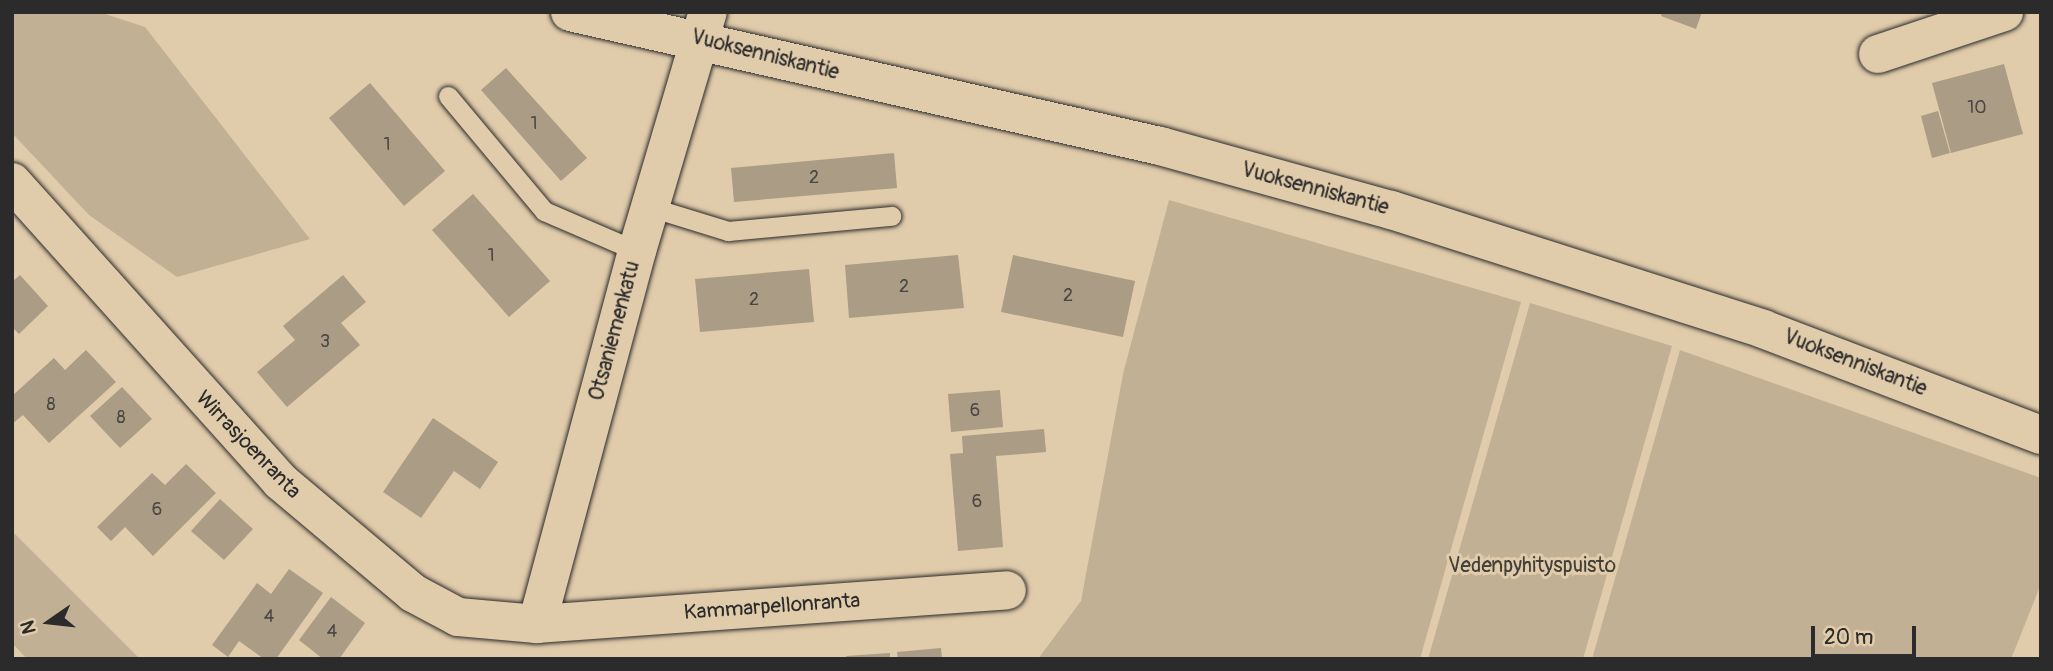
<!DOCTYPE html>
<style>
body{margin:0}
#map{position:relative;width:2053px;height:671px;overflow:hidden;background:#e0cbaa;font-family:Pangolin,sans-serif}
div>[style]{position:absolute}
.green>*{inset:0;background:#c2b095}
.building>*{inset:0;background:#ab9c85}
.roads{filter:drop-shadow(0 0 2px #2b2b2b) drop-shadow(0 0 2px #2b2b2b)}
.service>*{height:19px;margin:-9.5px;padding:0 9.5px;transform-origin:9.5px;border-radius:9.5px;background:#e0cbaa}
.minor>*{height:38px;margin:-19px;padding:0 19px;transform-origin:19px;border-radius:19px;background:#e0cbaa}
.tertiary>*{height:38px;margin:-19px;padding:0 19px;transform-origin:19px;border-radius:19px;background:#e0cbaa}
span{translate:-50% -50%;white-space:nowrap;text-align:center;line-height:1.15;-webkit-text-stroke:6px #e0cbaa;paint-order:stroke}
.number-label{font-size:18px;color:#4b4742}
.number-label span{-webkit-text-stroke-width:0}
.street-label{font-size:21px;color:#2b2b2b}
.park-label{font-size:21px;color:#423f3b}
.frame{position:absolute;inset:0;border:14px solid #2b2b2b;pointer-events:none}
.north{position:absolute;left:14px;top:587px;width:70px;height:70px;-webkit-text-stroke:5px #e0cbaa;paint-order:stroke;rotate:256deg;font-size:19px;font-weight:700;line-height:28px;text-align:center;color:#2b2b2b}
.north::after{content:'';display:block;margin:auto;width:24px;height:32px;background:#2b2b2b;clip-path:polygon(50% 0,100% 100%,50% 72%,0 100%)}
.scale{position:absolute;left:1811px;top:626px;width:105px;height:32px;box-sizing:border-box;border:4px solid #2b2b2b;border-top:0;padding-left:9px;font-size:21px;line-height:24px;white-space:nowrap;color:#2b2b2b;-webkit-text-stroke:5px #e0cbaa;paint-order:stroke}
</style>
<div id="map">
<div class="green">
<div style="clip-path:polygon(12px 12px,99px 12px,145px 27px,310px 239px,177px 277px,89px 215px,12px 133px)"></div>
<div style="clip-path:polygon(1169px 200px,1521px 302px,1420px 659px,1038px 659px,1081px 601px,1123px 374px)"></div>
<div style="clip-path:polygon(1530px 303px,1672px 346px,1583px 659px,1428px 659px)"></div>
<div style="clip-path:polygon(1680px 350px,2041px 478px,2041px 584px,2011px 659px,1592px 659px)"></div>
<div style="clip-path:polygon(12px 531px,140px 659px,27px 659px,12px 643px)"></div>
</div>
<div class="building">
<div style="clip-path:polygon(1662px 12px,1702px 12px,1696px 29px,1661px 16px)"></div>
<div style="clip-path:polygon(2004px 64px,2023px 134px,1951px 153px,1932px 83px)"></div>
<div style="clip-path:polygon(506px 68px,587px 158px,561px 181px,481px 90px)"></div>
<div style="clip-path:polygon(370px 83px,445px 171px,404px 206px,329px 118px)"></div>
<div style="clip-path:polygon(1938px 111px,1950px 153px,1932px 158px,1921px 116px)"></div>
<div style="clip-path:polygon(894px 153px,897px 188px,734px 202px,731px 168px)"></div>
<div style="clip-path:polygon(473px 194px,550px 281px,509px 317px,432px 230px)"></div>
<div style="clip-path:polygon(958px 255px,964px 308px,849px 318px,845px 265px)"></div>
<div style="clip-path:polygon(1013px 255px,1135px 281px,1123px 337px,1001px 312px)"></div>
<div style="clip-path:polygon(809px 269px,814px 322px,700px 332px,695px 279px)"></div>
<div style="clip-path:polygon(20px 275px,48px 306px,19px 334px,12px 327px,12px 282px)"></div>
<div style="clip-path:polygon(343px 275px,366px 302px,341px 323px,360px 345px,287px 407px,257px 372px,295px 340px,283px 326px)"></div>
<div style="clip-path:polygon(86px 350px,116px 382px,49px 443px,23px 415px,12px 424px,12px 396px,54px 358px,65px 370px)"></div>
<div style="clip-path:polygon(122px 387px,152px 419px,120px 448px,90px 416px)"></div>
<div style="clip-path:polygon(1000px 390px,1003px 427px,951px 432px,948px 394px)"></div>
<div style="clip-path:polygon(433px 418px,498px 462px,480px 489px,454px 471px,421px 518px,383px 492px)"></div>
<div style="clip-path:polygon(1044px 429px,1046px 452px,996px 456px,1003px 547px,958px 551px,950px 454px,963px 453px,962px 436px)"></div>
<div style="clip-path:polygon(186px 464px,216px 493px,153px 556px,125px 527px,111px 541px,97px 527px,152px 473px,165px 485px)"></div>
<div style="clip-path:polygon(220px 499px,253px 529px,224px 560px,191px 531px)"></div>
<div style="clip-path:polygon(289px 569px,323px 593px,276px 659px,264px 659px,239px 641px,228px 657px,212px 645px,257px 583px,271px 594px)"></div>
<div style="clip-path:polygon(331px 597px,365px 623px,339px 659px,323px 659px,299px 640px)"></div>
<div style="clip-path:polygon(941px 648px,942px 659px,898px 659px,897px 652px)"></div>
<div style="clip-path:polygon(890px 653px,890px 659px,847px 659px,846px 656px)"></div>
</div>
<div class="roads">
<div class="service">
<div style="left:448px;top:96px;width:150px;rotate:50.1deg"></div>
<div style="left:544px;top:211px;width:101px;rotate:23.3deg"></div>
<div style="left:650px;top:207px;width:82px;rotate:17.1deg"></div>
<div style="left:728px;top:231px;width:164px;rotate:-5.3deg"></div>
</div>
<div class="minor">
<div style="left:1878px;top:54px;width:133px;rotate:-18.4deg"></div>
<div style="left:12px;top:182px;width:402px;rotate:48.1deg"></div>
<div style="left:280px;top:481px;width:174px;rotate:40.1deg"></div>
<div style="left:413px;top:593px;width:51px;rotate:28.1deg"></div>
<div style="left:458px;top:617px;width:79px;rotate:5.1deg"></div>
<div style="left:537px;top:624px;width:471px;rotate:-4.1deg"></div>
<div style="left:537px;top:624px;width:386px;rotate:-75deg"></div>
<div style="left:637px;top:251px;width:249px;rotate:-73.5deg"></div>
</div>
<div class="tertiary">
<div style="left:570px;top:12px;width:605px;rotate:12.8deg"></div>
<div style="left:1160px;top:146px;width:240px;rotate:15.5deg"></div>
<div style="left:1391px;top:210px;width:391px;rotate:17.7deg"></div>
<div style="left:1763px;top:329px;width:298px;rotate:20.9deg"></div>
</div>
</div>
<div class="number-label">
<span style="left:1977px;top:108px">10</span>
<span style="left:534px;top:124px">1</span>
<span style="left:387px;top:145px">1</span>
<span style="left:814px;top:178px">2</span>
<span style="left:491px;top:256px">1</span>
<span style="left:904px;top:287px">2</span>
<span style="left:1068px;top:296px">2</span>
<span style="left:754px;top:300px">2</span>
<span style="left:325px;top:342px">3</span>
<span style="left:51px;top:405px">8</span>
<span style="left:975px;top:411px">6</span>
<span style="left:121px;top:418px">8</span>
<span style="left:977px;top:502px">6</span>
<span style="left:157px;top:510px">6</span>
<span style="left:269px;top:617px">4</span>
<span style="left:332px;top:632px">4</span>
</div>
<div class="street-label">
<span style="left:765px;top:55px;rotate:14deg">Vuoksenniskantie</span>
<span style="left:1315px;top:189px;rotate:15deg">Vuoksenniskantie</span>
<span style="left:615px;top:331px;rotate:-75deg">Otsaniemenkatu</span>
<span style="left:1855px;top:363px;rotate:21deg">Vuoksenniskantie</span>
<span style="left:248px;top:445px;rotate:46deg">Wirrasjoenranta</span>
<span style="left:772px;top:607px;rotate:-4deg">Kammarpellonranta</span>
</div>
<div class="park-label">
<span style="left:1532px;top:566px">Vedenpyhityspuisto</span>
</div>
<div class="frame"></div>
<div class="north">N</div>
<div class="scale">20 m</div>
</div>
